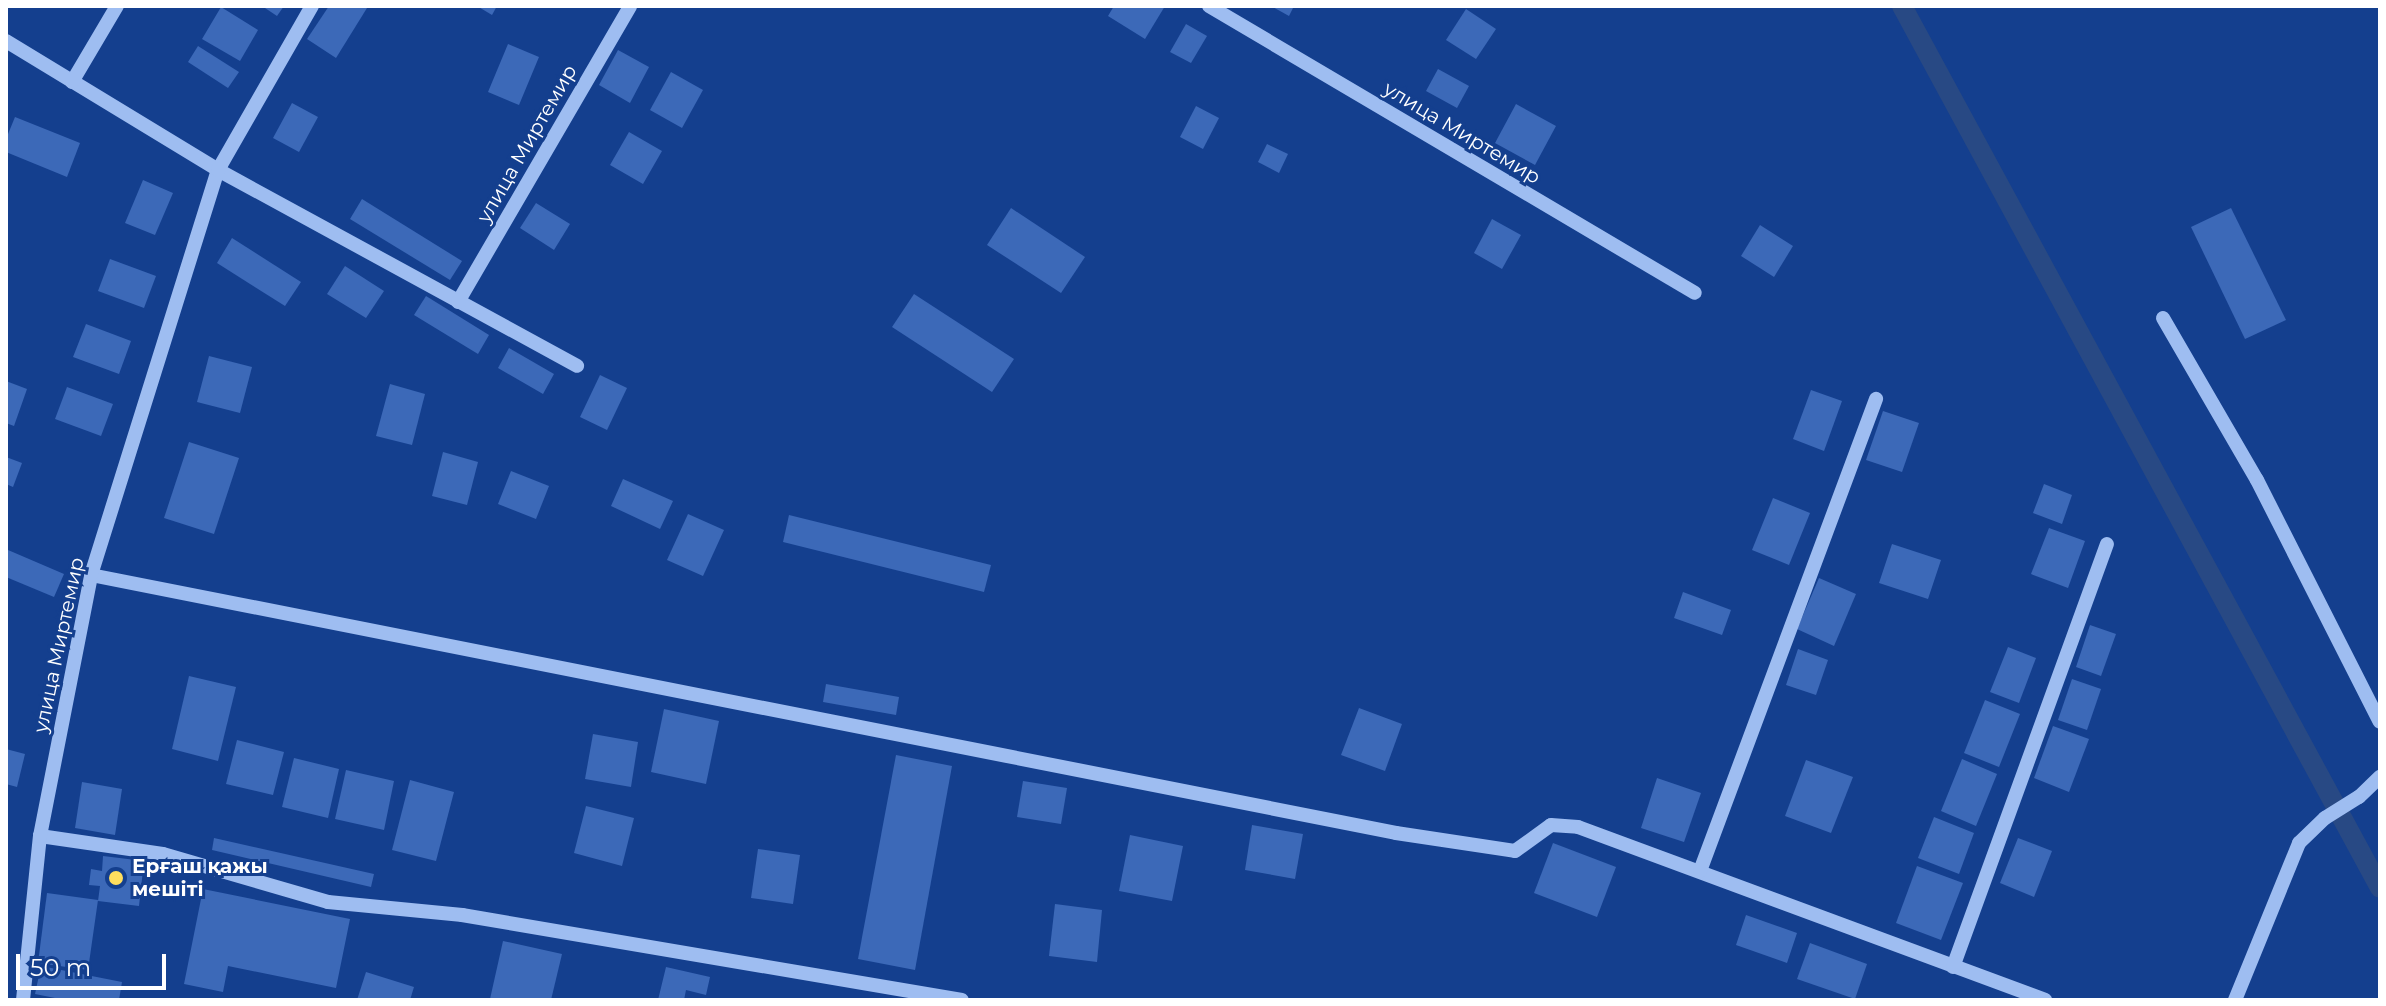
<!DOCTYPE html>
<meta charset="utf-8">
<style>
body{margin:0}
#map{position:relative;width:2386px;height:1006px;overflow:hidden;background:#143f8e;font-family:Montserrat,sans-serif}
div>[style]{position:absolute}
.canal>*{height:20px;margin:-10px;padding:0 10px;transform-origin:10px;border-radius:10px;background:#284984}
.building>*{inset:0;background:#3c69b8}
.minor>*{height:14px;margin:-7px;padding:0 7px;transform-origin:7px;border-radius:7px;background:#9ebdf1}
.dots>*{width:22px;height:22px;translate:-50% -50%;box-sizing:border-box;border:4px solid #143f8e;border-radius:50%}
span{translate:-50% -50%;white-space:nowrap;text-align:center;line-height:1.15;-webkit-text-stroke:6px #143f8e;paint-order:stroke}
.street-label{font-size:20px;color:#fff}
.poi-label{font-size:20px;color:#fff;font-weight:700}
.left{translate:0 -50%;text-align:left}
.frame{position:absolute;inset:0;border:8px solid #fff;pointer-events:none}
.scale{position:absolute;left:16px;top:954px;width:150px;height:36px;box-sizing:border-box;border:4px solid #fff;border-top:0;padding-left:10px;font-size:24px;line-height:28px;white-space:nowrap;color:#fff;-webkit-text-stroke:6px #143f8e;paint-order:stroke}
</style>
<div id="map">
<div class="canal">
<div style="left:1902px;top:6px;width:1003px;rotate:61.54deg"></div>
</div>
<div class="building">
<div style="clip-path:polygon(262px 6px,284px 6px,277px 16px)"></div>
<div style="clip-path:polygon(329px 6px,367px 8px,336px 58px,307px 39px)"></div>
<div style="clip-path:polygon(477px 6px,497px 6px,492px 15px)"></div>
<div style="clip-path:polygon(1114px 6px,1165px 6px,1145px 39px,1108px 16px)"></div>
<div style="clip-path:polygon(1271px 6px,1294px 6px,1289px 16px)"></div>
<div style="clip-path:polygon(221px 7px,258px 30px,240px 61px,202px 39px)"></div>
<div style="clip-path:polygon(1466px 9px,1496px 29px,1476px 59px,1446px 40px)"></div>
<div style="clip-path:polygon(1186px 24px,1207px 36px,1191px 63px,1170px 52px)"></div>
<div style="clip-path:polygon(508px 44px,539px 57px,519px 105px,488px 92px)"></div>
<div style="clip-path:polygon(198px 46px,239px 72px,228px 88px,188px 62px)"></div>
<div style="clip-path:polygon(618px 50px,649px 67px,630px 103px,599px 85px)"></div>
<div style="clip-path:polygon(1438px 69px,1469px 86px,1457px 108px,1426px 91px)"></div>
<div style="clip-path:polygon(671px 72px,703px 90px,682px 128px,650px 110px)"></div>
<div style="clip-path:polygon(292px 103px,318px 117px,299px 152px,273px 138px)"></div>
<div style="clip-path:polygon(1516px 104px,1556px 126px,1535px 165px,1495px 143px)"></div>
<div style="clip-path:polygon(1196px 106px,1219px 118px,1203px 149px,1180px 137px)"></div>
<div style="clip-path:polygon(15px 117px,80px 143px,67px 177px,6px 152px,6px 139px)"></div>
<div style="clip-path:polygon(629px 132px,662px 151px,643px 184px,610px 165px)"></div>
<div style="clip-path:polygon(1267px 144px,1288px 154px,1279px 173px,1258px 162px)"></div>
<div style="clip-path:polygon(143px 180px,173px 193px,155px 235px,125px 223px)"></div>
<div style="clip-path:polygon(362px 199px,462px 261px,450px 280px,350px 219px)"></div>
<div style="clip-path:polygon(536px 203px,570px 224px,554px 250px,520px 228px)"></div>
<div style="clip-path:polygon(1011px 208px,1085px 257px,1061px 293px,987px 245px)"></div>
<div style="clip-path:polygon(2231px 208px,2286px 320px,2245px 339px,2191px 227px)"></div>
<div style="clip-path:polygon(1492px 219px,1521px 235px,1502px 269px,1474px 253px)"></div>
<div style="clip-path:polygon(1760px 225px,1793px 246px,1774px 277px,1741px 256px)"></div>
<div style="clip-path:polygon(232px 238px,301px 282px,285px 306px,217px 263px)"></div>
<div style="clip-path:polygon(110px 259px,156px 276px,144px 308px,98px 291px)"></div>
<div style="clip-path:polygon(345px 266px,384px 291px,366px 318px,327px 294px)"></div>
<div style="clip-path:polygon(914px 294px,1014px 359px,992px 392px,892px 327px)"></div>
<div style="clip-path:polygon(426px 296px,489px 335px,478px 354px,414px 315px)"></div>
<div style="clip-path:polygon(86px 324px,131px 341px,119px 374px,73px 357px)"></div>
<div style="clip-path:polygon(509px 348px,554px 374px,543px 394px,498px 368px)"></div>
<div style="clip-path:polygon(209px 356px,252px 367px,240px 413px,197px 402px)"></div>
<div style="clip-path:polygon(600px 375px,627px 388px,607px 430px,580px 417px)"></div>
<div style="clip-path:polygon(6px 381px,27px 389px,14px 426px,6px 423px)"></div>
<div style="clip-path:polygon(390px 384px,425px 394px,412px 445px,376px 436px)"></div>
<div style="clip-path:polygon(67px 387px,113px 404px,101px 436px,55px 419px)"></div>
<div style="clip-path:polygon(1811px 390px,1842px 401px,1824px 451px,1793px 439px)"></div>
<div style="clip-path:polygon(1883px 411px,1919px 423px,1902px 472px,1866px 460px)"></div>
<div style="clip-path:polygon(189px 442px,239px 458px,214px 534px,164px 518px)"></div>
<div style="clip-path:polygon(443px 452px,478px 462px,467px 505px,432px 496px)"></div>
<div style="clip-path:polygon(6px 457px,22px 463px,13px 487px,6px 484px)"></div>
<div style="clip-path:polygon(511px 471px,549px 486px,536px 519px,498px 504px)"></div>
<div style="clip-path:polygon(623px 479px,673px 501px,660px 529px,611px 506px)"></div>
<div style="clip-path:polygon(2044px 484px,2072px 495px,2062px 524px,2033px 513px)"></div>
<div style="clip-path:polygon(1773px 498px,1810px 513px,1789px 565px,1752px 550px)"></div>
<div style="clip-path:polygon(688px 514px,724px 530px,703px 576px,667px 560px)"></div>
<div style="clip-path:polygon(789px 515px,991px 565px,984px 592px,783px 542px)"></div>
<div style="clip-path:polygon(2049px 528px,2085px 541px,2068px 588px,2031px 574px)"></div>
<div style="clip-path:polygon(1892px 544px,1941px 560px,1928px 599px,1879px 583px)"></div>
<div style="clip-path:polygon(8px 550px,64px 574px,54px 597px,6px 577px)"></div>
<div style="clip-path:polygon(1819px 578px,1856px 594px,1834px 646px,1797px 629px)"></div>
<div style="clip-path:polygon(1683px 592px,1731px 610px,1722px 635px,1674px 618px)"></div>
<div style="clip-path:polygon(2090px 625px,2116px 634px,2101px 676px,2076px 667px)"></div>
<div style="clip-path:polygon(2008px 647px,2036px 658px,2019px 703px,1990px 692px)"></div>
<div style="clip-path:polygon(1798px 649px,1828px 660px,1816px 695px,1786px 685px)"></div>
<div style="clip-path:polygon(189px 676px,236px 687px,218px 761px,172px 749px)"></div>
<div style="clip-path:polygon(2072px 679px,2101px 689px,2087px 730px,2058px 720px)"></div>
<div style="clip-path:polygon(826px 684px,899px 697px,896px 715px,823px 702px)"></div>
<div style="clip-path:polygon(1985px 700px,2020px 714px,1999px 767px,1964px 753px)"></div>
<div style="clip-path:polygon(1359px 708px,1402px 724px,1385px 771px,1341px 755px)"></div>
<div style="clip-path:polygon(664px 709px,719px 721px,706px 784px,651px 772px)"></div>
<div style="clip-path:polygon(2053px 726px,2089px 739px,2069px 792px,2034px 778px)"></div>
<div style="clip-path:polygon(593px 734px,638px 742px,631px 787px,585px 779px)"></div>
<div style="clip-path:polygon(237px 740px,284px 752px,273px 795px,226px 784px)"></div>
<div style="clip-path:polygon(6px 749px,25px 754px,17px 787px,6px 784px)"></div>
<div style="clip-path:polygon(896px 755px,952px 766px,915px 970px,858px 959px)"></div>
<div style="clip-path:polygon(294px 758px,339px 769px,328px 818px,282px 807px)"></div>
<div style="clip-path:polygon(1962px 759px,1997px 774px,1976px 826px,1941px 811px)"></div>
<div style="clip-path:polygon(1806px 760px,1853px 777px,1831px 833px,1785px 816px)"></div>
<div style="clip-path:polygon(346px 770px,394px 781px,384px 830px,335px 819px)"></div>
<div style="clip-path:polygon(1657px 778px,1701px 793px,1684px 842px,1641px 828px)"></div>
<div style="clip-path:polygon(410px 780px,454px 792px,436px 861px,392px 850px)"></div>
<div style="clip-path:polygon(1023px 781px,1067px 788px,1061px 824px,1017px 817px)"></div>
<div style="clip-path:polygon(82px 782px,122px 789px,115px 835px,75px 828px)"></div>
<div style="clip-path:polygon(586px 806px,634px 818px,622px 866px,574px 853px)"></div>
<div style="clip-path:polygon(1934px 817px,1974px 833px,1959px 874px,1918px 858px)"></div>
<div style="clip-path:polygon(1252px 825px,1303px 834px,1295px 879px,1245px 870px)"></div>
<div style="clip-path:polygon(1130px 835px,1183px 846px,1172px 901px,1119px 891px)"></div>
<div style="clip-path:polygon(214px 838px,374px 874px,371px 887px,212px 850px)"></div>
<div style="clip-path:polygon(2018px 838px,2052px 851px,2034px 897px,2000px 883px)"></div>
<div style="clip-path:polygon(1553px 843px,1616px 867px,1597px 917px,1534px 893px)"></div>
<div style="clip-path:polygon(758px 849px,800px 855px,793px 904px,751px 898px)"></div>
<div style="clip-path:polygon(103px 856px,144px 861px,139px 906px,98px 901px,100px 886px,89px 885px,91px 869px,102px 871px)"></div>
<div style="clip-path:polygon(1917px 866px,1963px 883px,1941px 940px,1896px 923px)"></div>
<div style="clip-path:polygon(203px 889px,350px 919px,336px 988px,228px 966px,223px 992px,184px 984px)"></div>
<div style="clip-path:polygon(47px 893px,98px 900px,88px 970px,38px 963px)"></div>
<div style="clip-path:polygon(1055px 904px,1102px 910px,1097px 962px,1049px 956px)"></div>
<div style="clip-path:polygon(1746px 915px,1797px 933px,1787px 963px,1736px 945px)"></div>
<div style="clip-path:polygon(503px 941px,562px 954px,551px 1000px,490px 999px)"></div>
<div style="clip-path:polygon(1810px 943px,1867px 964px,1855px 999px,1797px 979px)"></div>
<div style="clip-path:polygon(41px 966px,122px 982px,119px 1000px,65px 1000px,35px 994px)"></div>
<div style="clip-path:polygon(666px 967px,710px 977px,706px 995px,686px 990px,684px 1000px,658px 1000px)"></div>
<div style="clip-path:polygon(366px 972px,414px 987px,410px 1000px,357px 1000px)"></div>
</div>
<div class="minor">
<div style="left:1209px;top:6px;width:564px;rotate:30.56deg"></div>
<div style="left:6px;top:41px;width:248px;rotate:31.3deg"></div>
<div style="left:218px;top:170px;width:409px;rotate:28.6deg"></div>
<div style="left:72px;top:82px;width:88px;rotate:-59.4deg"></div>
<div style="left:458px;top:302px;width:342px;rotate:-59.8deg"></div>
<div style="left:2163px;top:318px;width:187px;rotate:59.9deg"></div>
<div style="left:2257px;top:480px;width:271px;rotate:63.1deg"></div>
<div style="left:91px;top:575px;width:1330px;rotate:11.18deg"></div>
<div style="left:1396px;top:833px;width:120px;rotate:8.6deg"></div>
<div style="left:1515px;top:851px;width:44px;rotate:-35.8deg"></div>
<div style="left:1551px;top:825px;width:27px;rotate:4deg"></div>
<div style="left:1578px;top:827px;width:498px;rotate:20.3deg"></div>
<div style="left:40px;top:836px;width:124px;rotate:8.3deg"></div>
<div style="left:163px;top:854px;width:172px;rotate:16.2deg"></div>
<div style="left:328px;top:902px;width:135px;rotate:5.5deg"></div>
<div style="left:462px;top:915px;width:507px;rotate:9.65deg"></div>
<div style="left:1700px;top:871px;width:504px;rotate:-69.55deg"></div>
<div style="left:1953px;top:967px;width:450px;rotate:-70deg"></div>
<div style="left:23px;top:1000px;width:165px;rotate:-84.1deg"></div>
<div style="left:40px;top:836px;width:266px;rotate:-78.9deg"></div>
<div style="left:91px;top:575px;width:424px;rotate:-72.6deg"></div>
<div style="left:218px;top:170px;width:189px;rotate:-60.2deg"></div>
<div style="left:2235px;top:1000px;width:170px;rotate:-67.8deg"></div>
<div style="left:2299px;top:843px;width:36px;rotate:-44deg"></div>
<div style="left:2325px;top:818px;width:40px;rotate:-32deg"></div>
<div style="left:2359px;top:797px;width:29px;rotate:-44deg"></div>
</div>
<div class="dots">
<div style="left:116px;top:878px;background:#ffde5e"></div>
</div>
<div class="street-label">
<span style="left:1462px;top:133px;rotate:31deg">улица Миртемир</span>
<span style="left:527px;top:144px;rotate:-60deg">улица Миртемир</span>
<span style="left:59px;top:645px;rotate:-78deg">улица Миртемир</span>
</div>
<div class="poi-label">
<span class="left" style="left:132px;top:878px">Ерғаш қажы<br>мешіті</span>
</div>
<div class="frame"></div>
<div class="scale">50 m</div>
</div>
